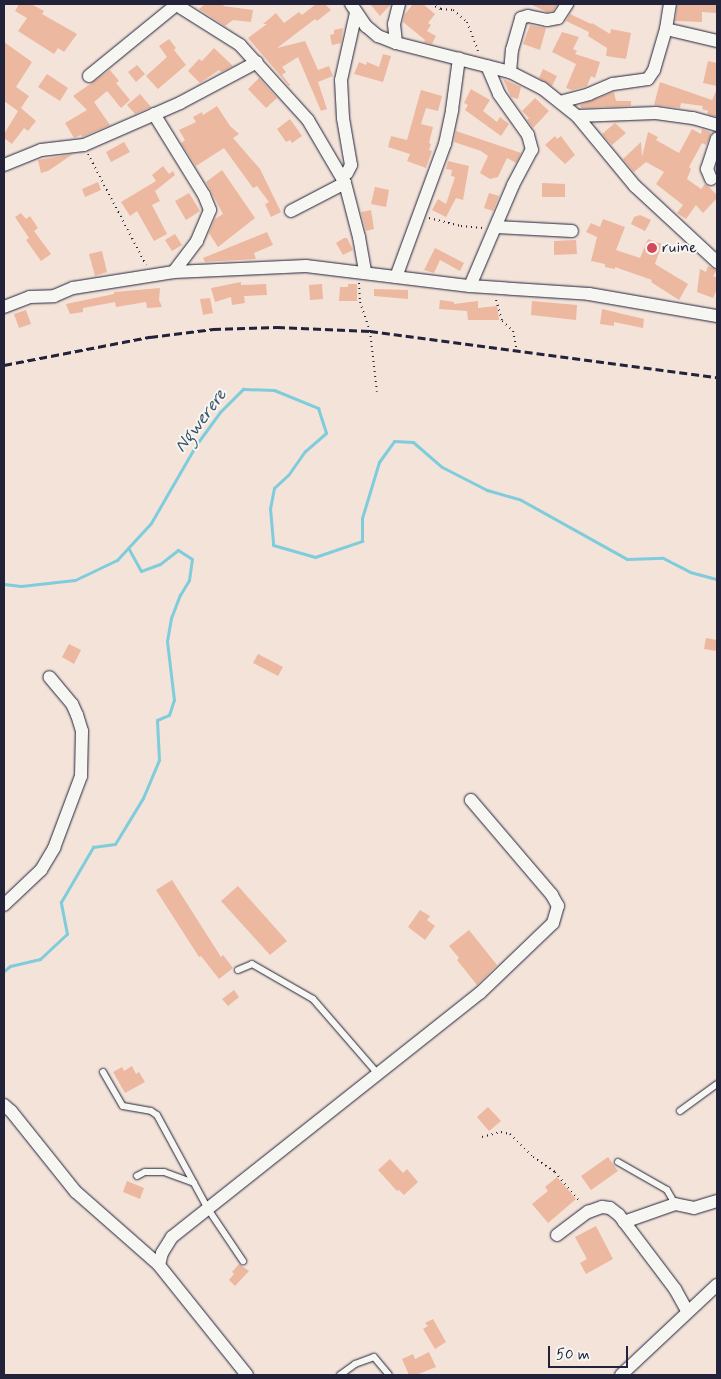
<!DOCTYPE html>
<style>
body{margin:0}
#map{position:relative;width:721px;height:1379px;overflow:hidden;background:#f3e3d9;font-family:Mynerve,sans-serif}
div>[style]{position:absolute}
.stream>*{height:3px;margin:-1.5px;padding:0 1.5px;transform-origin:1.5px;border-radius:1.5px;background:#7eccdc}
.building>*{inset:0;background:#edb8a0}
.path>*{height:2px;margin-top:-1px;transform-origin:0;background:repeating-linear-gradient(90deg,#22223b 0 1px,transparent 0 5px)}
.roads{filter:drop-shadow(0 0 1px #22223b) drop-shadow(0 0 1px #22223b)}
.service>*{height:6px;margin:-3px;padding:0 3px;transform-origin:3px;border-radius:3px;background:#f6f6f2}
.minor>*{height:12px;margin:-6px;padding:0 6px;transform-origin:6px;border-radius:6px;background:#f6f6f2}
.rail>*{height:3px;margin-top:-1.5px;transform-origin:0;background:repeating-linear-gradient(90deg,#22223b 0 8px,transparent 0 12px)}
.dots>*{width:14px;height:14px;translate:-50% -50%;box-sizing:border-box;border:2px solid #f6f6f2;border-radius:50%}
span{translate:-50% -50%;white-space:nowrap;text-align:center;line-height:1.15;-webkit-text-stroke:4px #f6f6f2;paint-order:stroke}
.poi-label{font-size:16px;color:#22223b}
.left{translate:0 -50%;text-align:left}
.water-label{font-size:18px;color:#3e556b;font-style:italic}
.frame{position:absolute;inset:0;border:5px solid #22223b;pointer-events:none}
.scale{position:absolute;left:548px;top:1346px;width:80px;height:22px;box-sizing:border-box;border:2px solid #22223b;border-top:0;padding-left:6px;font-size:15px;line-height:18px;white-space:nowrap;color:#22223b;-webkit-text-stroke:4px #f6f6f2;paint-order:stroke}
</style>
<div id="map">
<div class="stream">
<div style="left:4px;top:584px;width:17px;rotate:7deg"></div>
<div style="left:21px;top:586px;width:54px;rotate:-6.3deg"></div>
<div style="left:75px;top:580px;width:47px;rotate:-25.5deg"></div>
<div style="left:117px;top:560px;width:50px;rotate:-47.4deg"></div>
<div style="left:151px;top:523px;width:90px;rotate:-60deg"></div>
<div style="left:196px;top:445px;width:41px;rotate:-54deg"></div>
<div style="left:220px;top:412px;width:33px;rotate:-45deg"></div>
<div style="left:243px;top:389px;width:31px;rotate:2deg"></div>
<div style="left:274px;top:390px;width:48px;rotate:22.2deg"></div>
<div style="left:318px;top:408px;width:26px;rotate:72deg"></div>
<div style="left:326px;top:433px;width:28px;rotate:139deg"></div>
<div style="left:305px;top:451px;width:29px;rotate:125deg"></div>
<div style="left:288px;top:475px;width:19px;rotate:137deg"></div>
<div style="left:274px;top:488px;width:20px;rotate:101deg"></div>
<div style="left:270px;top:508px;width:37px;rotate:85deg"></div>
<div style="left:273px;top:545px;width:44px;rotate:15.9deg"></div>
<div style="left:315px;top:557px;width:50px;rotate:-18.8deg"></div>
<div style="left:362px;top:541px;width:23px;rotate:-90deg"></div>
<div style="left:362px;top:518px;width:59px;rotate:-73.1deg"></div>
<div style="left:379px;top:462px;width:26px;rotate:-54deg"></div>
<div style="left:394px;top:441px;width:19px;rotate:3deg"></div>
<div style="left:413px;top:442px;width:38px;rotate:41deg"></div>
<div style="left:442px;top:467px;width:51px;rotate:27.1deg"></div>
<div style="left:487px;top:490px;width:35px;rotate:16deg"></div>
<div style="left:521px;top:500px;width:121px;rotate:29.1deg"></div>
<div style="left:627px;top:559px;width:36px;rotate:-2deg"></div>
<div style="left:663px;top:558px;width:30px;rotate:27deg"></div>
<div style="left:690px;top:572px;width:28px;rotate:15deg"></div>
<div style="left:4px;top:971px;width:8px;rotate:-40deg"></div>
<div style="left:10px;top:966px;width:31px;rotate:-13deg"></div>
<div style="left:40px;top:959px;width:37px;rotate:-43deg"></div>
<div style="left:67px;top:934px;width:33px;rotate:-101deg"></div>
<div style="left:61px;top:902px;width:64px;rotate:-59.8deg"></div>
<div style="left:93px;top:847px;width:22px;rotate:-8deg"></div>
<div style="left:115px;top:844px;width:54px;rotate:-58.7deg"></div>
<div style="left:143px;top:798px;width:41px;rotate:-67.2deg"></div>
<div style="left:159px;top:760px;width:40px;rotate:-92.9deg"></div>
<div style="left:157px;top:720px;width:13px;rotate:-23deg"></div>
<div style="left:169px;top:715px;width:16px;rotate:-72deg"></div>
<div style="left:174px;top:700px;width:59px;rotate:-96.8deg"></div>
<div style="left:167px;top:641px;width:23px;rotate:-80deg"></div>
<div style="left:171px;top:618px;width:25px;rotate:-69deg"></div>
<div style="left:180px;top:595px;width:17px;rotate:-59deg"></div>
<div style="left:189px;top:580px;width:21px;rotate:-82deg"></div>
<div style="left:192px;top:559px;width:17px;rotate:-147deg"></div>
<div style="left:178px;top:550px;width:23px;rotate:142deg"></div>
<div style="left:160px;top:564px;width:20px;rotate:160deg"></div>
<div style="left:141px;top:571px;width:25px;rotate:-119deg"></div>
</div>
<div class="building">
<div style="clip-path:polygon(19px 4px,31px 4px,44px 11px,42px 14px,77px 34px,64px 52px,58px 48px,54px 54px,18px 31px,27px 18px,15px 11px)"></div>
<div style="clip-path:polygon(205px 4px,225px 4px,223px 6px,253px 10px,251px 22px,233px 20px,225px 26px,199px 9px)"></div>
<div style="clip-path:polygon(316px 4px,325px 4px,331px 10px,317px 21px,315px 19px,277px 48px,305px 41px,318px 70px,329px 66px,333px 76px,318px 82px,327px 109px,321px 111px,298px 57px,282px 67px,286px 72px,282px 75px,290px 85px,289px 86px,248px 38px,267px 24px,263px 24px,276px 13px,284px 23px,299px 12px,302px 15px)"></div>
<div style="clip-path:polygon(370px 4px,391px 4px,380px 16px)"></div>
<div style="clip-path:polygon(413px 4px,423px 4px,435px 14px,428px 23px,431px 25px,427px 31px,436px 36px,432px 44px,424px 42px,425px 40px,403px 22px,405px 14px)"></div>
<div style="clip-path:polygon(530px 4px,558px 4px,553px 11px,547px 12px)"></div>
<div style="clip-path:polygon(678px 4px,716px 5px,716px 13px,702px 12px,702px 22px,675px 21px)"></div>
<div style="clip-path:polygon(570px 14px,591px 24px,592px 23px,610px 34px,611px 29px,631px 33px,626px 59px,606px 56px,607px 48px,588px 36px,589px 32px,566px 21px)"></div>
<div style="clip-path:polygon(530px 25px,546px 28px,540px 50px,523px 44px)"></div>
<div style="clip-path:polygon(343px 28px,341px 43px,332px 45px,330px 35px,334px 34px,334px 30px)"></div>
<div style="clip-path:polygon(562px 32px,579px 37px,573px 49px,577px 51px,575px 54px,600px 62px,595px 78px,591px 76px,587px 86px,572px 90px,566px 88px,576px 64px,552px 52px)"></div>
<div style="clip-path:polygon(169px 39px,176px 48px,174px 50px,186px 65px,158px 89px,146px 76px,167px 57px,159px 46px)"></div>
<div style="clip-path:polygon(4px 42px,32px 62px,16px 87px,29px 96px,21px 108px,36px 121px,28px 131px,24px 128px,12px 144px,4px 138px,4px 134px,18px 111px,4px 101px)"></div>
<div style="clip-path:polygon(214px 48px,233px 66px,221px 72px,219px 70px,200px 83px,188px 71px,199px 59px,202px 61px)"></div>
<div style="clip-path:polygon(383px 54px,391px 56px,383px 82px,354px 74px,359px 62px,366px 65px,367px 62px,379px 67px)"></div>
<div style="clip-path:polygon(708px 61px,717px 63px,717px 86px,703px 83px)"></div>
<div style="clip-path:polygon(137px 65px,145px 74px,136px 82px,128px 72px)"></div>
<div style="clip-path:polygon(543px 69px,557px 76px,552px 86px,539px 78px)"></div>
<div style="clip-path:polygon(110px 70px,119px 81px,116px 83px,130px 100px,121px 108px,107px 91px,94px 102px,110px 125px,82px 137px,81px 135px,74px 138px,65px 123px,87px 110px,73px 96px)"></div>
<div style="clip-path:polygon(47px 74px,68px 88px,60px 101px,38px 87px)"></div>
<div style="clip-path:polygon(259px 78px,277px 98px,266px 108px,248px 89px)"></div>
<div style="clip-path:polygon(503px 79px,521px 87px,518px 99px,511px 97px)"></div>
<div style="clip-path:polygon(660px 82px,712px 100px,717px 89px,717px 117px,707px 114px,708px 111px,702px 109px,703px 106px,681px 103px,680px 108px,654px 105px)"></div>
<div style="clip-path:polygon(471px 89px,490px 100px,483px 111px,497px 122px,500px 117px,509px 124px,501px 136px,465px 110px,468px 105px,464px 103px)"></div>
<div style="clip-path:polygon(421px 90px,442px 96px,438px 111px,426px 108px,421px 124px,433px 127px,429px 143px,431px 144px,429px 150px,432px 151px,426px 168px,407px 161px,410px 154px,388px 147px,391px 136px,407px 140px)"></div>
<div style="clip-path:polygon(614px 92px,616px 101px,631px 101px,631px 106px,581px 108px,580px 105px)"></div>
<div style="clip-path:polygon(140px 94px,151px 107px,135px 114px,127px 105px)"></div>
<div style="clip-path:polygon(535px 98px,549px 111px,533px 128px,527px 120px,529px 118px,522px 111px)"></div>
<div style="clip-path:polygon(217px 106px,230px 126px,239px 134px,233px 138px,260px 169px,281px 212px,271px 217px,265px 204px,269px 202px,257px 186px,253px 188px,224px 148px,196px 166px,181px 143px,185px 140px,179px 130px,196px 122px,193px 117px,202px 112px,203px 115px)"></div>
<div style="clip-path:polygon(290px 119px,302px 136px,292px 143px,290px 140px,286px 142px,277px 129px)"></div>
<div style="clip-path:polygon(615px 123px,626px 133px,612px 145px,602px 134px)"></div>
<div style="clip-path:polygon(692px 129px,701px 134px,702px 129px,710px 132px,711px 134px,706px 145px,702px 143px,689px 167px,691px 169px,687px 179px,701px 189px,705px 184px,709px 187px,717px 195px,717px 198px,703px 213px,696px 205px,686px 219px,677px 213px,683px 205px,656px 184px,664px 172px,646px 162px,634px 172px,623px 159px,641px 142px,642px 157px,648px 132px,658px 137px,656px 140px,679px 153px)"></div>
<div style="clip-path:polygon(456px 131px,521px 153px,516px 163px,507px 158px,498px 177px,490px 179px,480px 173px,488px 156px,481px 151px,454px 142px)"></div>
<div style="clip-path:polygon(555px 136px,557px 139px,561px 136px,575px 155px,565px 164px,545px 145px)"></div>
<div style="clip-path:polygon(124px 142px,130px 152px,111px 162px,106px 152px)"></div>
<div style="clip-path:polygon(73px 154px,48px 171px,41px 173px,38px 160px)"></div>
<div style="clip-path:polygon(448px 161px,469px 166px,463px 200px,456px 198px,446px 217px,432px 210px,438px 199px,446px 204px,455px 177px,451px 176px,452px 170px,446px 169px)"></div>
<div style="clip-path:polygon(163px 166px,169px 174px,173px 171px,175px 175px,155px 191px,160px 201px,152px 205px,167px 234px,154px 241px,137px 211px,130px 216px,121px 202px,156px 181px,152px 175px)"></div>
<div style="clip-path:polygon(222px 170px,255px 218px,218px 247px,209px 233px,215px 219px,223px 214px,206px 182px)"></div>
<div style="clip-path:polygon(98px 182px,101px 190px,85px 197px,82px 189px)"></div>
<div style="clip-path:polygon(542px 183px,565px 184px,565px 197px,542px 197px)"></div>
<div style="clip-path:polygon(375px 187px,389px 190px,386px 207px,371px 204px)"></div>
<div style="clip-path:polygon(189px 193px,200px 211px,186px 220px,175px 201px)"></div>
<div style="clip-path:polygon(489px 193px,499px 196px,493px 211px,484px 208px)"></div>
<div style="clip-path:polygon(371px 210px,374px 229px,366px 231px,361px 212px)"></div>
<div style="clip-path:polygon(21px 213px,26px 219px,30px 216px,38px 228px,34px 231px,51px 254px,41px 261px,26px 240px,29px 238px,15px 217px)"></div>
<div style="clip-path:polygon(640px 215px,651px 220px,645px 231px,631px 224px,634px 217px)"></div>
<div style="clip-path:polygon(603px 219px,625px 227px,616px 250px,640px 258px,648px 239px,662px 244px,655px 264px,688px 284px,679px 300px,651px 282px,652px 280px,615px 267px,615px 269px,605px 267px,605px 264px,591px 261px,597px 237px,586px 232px,591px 223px,600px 227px)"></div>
<div style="clip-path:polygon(267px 232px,273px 245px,254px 253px,256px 259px,205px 262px,203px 258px)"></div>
<div style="clip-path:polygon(175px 234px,182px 245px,172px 251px,165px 240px)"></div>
<div style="clip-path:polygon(344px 238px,347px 238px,353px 250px,343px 255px,336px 243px)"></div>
<div style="clip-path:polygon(576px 240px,577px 254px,554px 255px,554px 241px)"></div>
<div style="clip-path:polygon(435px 248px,464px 263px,460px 271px,440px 260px,434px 273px,424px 270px)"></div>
<div style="clip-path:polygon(102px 251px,107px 272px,95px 276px,89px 254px)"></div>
<div style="clip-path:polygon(708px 266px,717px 270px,713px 276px,717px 278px,717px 289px,713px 298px,697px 292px,700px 269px,706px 272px)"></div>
<div style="clip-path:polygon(241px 282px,241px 285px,266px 284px,267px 295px,244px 296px,245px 303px,232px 305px,231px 297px,215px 302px,211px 288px)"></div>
<div style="clip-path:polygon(322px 284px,323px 299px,310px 300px,309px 285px)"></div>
<div style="clip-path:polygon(348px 284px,357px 284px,357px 301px,339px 301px,340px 287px,348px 287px)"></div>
<div style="clip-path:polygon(160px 288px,159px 300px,162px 307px,147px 308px,146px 302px,116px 307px,115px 302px,83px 308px,83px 312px,70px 314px,66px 304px,114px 294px,114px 292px)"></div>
<div style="clip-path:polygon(374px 289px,408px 290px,408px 299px,374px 296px)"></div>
<div style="clip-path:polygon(210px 298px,213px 313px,203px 315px,200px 299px)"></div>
<div style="clip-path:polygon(440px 300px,454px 302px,454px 304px,478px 301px,478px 308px,497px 306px,499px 320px,468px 320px,467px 311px,439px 309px)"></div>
<div style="clip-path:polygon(532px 301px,577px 305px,576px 320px,531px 315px)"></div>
<div style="clip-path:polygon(602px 309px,644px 319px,643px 328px,614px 322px,614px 326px,600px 324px)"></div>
<div style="clip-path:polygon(26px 310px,31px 324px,19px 328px,14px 314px)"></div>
<div style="clip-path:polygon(706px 638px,717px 640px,717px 651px,704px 649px)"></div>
<div style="clip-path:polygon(69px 644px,81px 650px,74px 664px,62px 657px)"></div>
<div style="clip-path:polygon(258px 654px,283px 667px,278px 676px,253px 663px)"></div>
<div style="clip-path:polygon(172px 880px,221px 957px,223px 955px,233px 968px,219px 979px,201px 956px,199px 957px,156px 890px)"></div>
<div style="clip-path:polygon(238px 886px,287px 941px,270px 955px,221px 901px)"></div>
<div style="clip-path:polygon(420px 910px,430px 916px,427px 920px,435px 926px,425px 940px,408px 927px)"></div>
<div style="clip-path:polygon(469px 930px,497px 965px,477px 985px,457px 960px,459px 958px,449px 946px)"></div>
<div style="clip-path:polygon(234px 990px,239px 997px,228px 1006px,222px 999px)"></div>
<div style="clip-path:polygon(132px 1066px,136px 1074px,139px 1072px,145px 1082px,125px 1093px,113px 1072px,122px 1067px,124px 1071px)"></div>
<div style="clip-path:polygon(488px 1107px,501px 1121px,489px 1131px,477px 1117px)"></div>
<div style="clip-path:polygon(608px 1157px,618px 1171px,591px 1190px,581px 1176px)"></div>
<div style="clip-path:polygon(390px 1159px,403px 1173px,407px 1169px,418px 1182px,404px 1195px,399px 1190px,397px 1191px,378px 1170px)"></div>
<div style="clip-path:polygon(557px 1177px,576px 1199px,548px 1223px,532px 1204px,548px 1191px,545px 1187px)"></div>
<div style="clip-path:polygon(127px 1181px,144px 1188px,140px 1199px,123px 1192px)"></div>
<div style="clip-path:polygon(596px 1226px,613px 1259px,586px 1274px,580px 1263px,587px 1259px,575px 1237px)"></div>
<div style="clip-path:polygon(239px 1264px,249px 1271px,235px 1286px,229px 1280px,234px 1274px,232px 1272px)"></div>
<div style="clip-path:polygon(433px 1319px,446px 1342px,435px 1349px,423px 1329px,428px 1326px,425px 1323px)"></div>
<div style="clip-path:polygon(429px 1352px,436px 1367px,416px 1375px,409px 1375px,402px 1359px,413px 1354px,415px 1359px)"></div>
</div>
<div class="path">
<div style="left:431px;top:4px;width:11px;rotate:27deg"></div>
<div style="left:441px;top:9px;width:12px;rotate:5deg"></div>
<div style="left:453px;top:10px;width:18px;rotate:41deg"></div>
<div style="left:467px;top:22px;width:31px;rotate:69deg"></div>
<div style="left:88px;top:154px;width:125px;rotate:62.4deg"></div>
<div style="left:429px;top:218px;width:33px;rotate:14deg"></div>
<div style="left:461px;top:226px;width:22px;rotate:5deg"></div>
<div style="left:359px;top:283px;width:19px;rotate:87deg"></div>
<div style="left:360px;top:302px;width:31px;rotate:71deg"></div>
<div style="left:370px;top:331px;width:61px;rotate:83.5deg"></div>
<div style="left:496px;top:300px;width:22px;rotate:74deg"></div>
<div style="left:502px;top:321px;width:15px;rotate:42deg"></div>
<div style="left:513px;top:331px;width:21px;rotate:79deg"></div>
<div style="left:482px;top:1137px;width:20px;rotate:-15deg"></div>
<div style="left:501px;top:1132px;width:9px;rotate:13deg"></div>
<div style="left:510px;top:1134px;width:33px;rotate:45deg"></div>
<div style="left:533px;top:1157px;width:27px;rotate:34deg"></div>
<div style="left:555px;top:1172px;width:40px;rotate:50deg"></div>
</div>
<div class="roads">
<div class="service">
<div style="left:238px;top:970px;width:15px;rotate:-23deg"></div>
<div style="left:252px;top:964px;width:70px;rotate:29.8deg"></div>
<div style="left:313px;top:999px;width:99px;rotate:49.1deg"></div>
<div style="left:103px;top:1072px;width:39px;rotate:60deg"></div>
<div style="left:123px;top:1106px;width:28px;rotate:10deg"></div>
<div style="left:151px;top:1111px;width:7px;rotate:34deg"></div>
<div style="left:157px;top:1115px;width:107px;rotate:61.5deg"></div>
<div style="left:208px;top:1209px;width:63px;rotate:56.1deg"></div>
<div style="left:680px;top:1111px;width:46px;rotate:-36.1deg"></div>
<div style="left:618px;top:1162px;width:56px;rotate:29.7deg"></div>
<div style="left:667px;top:1190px;width:16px;rotate:60deg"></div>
<div style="left:137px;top:1176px;width:9px;rotate:-27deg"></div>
<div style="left:145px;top:1172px;width:19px"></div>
<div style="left:164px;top:1172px;width:32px;rotate:20deg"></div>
<div style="left:340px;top:1375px;width:19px;rotate:-36deg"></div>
<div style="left:355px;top:1364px;width:20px;rotate:-20deg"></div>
<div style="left:374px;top:1357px;width:23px;rotate:50deg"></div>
</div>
<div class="minor">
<div style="left:175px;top:4px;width:77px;rotate:32.2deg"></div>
<div style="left:240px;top:45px;width:101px;rotate:47.8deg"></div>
<div style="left:308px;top:120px;width:73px;rotate:59.6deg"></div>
<div style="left:345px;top:183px;width:56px;rotate:75.5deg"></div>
<div style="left:359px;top:237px;width:36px;rotate:80deg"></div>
<div style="left:351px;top:4px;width:27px;rotate:56deg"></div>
<div style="left:366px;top:26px;width:16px;rotate:40deg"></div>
<div style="left:378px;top:36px;width:19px;rotate:21deg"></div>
<div style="left:396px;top:43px;width:118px;rotate:14.3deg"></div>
<div style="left:510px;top:72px;width:36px;rotate:27deg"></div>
<div style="left:542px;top:88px;width:45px;rotate:38.7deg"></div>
<div style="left:577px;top:116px;width:91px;rotate:50.4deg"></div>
<div style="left:635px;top:186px;width:112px;rotate:42.8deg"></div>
<div style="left:666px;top:29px;width:52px;rotate:13.2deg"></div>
<div style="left:396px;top:43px;width:19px;rotate:-96deg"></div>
<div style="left:394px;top:24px;width:21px;rotate:-76deg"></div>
<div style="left:510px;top:72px;width:22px;rotate:-85deg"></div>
<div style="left:512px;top:50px;width:33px;rotate:-74deg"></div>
<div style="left:521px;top:18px;width:7px;rotate:-16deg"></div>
<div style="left:528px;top:16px;width:19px;rotate:12deg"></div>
<div style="left:547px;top:20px;width:11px;rotate:-10deg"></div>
<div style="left:558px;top:18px;width:17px;rotate:-57deg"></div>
<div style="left:89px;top:76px;width:112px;rotate:-39.2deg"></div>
<div style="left:560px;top:102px;width:30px;rotate:-15deg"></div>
<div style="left:589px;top:94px;width:26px;rotate:-23deg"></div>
<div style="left:613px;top:84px;width:35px;rotate:-8deg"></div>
<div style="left:648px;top:79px;width:11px;rotate:-56deg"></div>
<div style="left:654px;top:70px;width:43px;rotate:-73.7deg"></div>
<div style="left:666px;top:29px;width:25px;rotate:-81deg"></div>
<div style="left:154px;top:114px;width:95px;rotate:58.3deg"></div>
<div style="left:204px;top:195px;width:16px;rotate:68deg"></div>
<div style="left:210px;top:210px;width:34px;rotate:113deg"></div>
<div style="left:197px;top:241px;width:39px;rotate:127deg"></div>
<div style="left:577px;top:116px;width:79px;rotate:-2.2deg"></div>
<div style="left:656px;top:113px;width:37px;rotate:8deg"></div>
<div style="left:693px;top:118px;width:25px;rotate:16deg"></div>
<div style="left:4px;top:165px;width:40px;rotate:-22deg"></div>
<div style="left:41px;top:150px;width:43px;rotate:-6.6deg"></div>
<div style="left:84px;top:145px;width:105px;rotate:-23.6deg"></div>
<div style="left:180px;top:103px;width:87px;rotate:-28deg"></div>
<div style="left:341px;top:175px;width:6px;rotate:-18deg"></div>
<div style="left:347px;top:173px;width:9px;rotate:-63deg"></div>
<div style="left:351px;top:165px;width:48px;rotate:-99.7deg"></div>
<div style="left:343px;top:118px;width:38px;rotate:-93deg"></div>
<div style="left:341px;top:80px;width:69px;rotate:-77.4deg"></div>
<div style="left:711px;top:179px;width:11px;rotate:-112deg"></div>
<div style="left:707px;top:169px;width:32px;rotate:-72deg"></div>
<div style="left:291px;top:211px;width:61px;rotate:-27.4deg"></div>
<div style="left:496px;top:227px;width:76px;rotate:3deg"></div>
<div style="left:396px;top:277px;width:142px;rotate:-69.8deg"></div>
<div style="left:445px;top:144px;width:35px;rotate:-78deg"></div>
<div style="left:452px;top:110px;width:52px;rotate:-82.3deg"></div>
<div style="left:470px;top:286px;width:110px;rotate:-66.9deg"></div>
<div style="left:513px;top:185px;width:40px;rotate:-62deg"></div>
<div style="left:532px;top:150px;width:16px;rotate:-105deg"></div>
<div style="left:528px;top:135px;width:50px;rotate:-125.3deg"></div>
<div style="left:499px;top:94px;width:30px;rotate:-113deg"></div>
<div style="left:4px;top:307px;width:28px;rotate:-21deg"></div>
<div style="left:30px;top:297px;width:24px;rotate:-2deg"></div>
<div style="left:54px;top:296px;width:21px;rotate:-23deg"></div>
<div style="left:73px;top:288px;width:102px;rotate:-9deg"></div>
<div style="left:174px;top:272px;width:132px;rotate:-2.6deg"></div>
<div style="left:306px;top:266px;width:165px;rotate:7deg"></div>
<div style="left:470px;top:286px;width:119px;rotate:3.8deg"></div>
<div style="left:589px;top:294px;width:130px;rotate:9.8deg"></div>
<div style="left:4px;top:905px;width:51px;rotate:-43.4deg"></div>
<div style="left:41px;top:870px;width:26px;rotate:-59deg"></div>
<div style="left:54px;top:848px;width:77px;rotate:-69.4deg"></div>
<div style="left:81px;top:776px;width:45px;rotate:-88.7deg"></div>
<div style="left:82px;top:731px;width:17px;rotate:-107deg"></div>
<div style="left:77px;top:715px;width:12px;rotate:-114deg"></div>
<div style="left:72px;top:704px;width:35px;rotate:-130deg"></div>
<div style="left:4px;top:1105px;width:9px;rotate:41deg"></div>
<div style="left:11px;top:1111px;width:104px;rotate:51.3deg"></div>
<div style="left:76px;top:1192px;width:111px;rotate:41.3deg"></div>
<div style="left:624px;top:1222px;width:54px;rotate:-19.4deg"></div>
<div style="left:675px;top:1204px;width:19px;rotate:12deg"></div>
<div style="left:694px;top:1208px;width:24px;rotate:-17deg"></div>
<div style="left:557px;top:1235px;width:39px;rotate:-37deg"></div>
<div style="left:588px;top:1212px;width:15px;rotate:-20deg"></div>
<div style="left:602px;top:1207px;width:8px;rotate:7deg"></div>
<div style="left:610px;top:1208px;width:11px;rotate:38deg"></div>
<div style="left:619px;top:1215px;width:93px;rotate:52.9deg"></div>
<div style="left:675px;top:1289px;width:25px;rotate:61deg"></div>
<div style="left:247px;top:1375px;width:141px;rotate:-128.7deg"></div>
<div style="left:159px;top:1265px;width:12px;rotate:-76deg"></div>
<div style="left:162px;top:1253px;width:19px;rotate:-58deg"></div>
<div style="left:172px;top:1237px;width:393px;rotate:-38.4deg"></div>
<div style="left:480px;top:993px;width:101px;rotate:-43.8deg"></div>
<div style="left:553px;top:923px;width:18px;rotate:-74deg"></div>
<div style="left:558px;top:906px;width:13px;rotate:-119deg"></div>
<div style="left:552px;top:895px;width:125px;rotate:-130.5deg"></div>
<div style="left:621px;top:1375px;width:132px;rotate:-43.2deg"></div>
</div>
</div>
<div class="rail">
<div style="left:4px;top:365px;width:149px;rotate:-10.9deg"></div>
<div style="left:150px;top:337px;width:64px;rotate:-7.2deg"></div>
<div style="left:213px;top:329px;width:64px;rotate:-1.8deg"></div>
<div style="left:277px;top:327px;width:93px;rotate:2.5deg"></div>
<div style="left:370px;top:331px;width:350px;rotate:7.6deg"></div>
</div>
<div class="dots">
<div style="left:652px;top:248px;background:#d1495b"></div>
</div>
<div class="poi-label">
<span class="left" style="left:662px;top:248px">ruine</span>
</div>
<div class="water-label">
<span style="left:201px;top:421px;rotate:-53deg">Ngwerere</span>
</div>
<div class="frame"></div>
<div class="scale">50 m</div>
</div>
